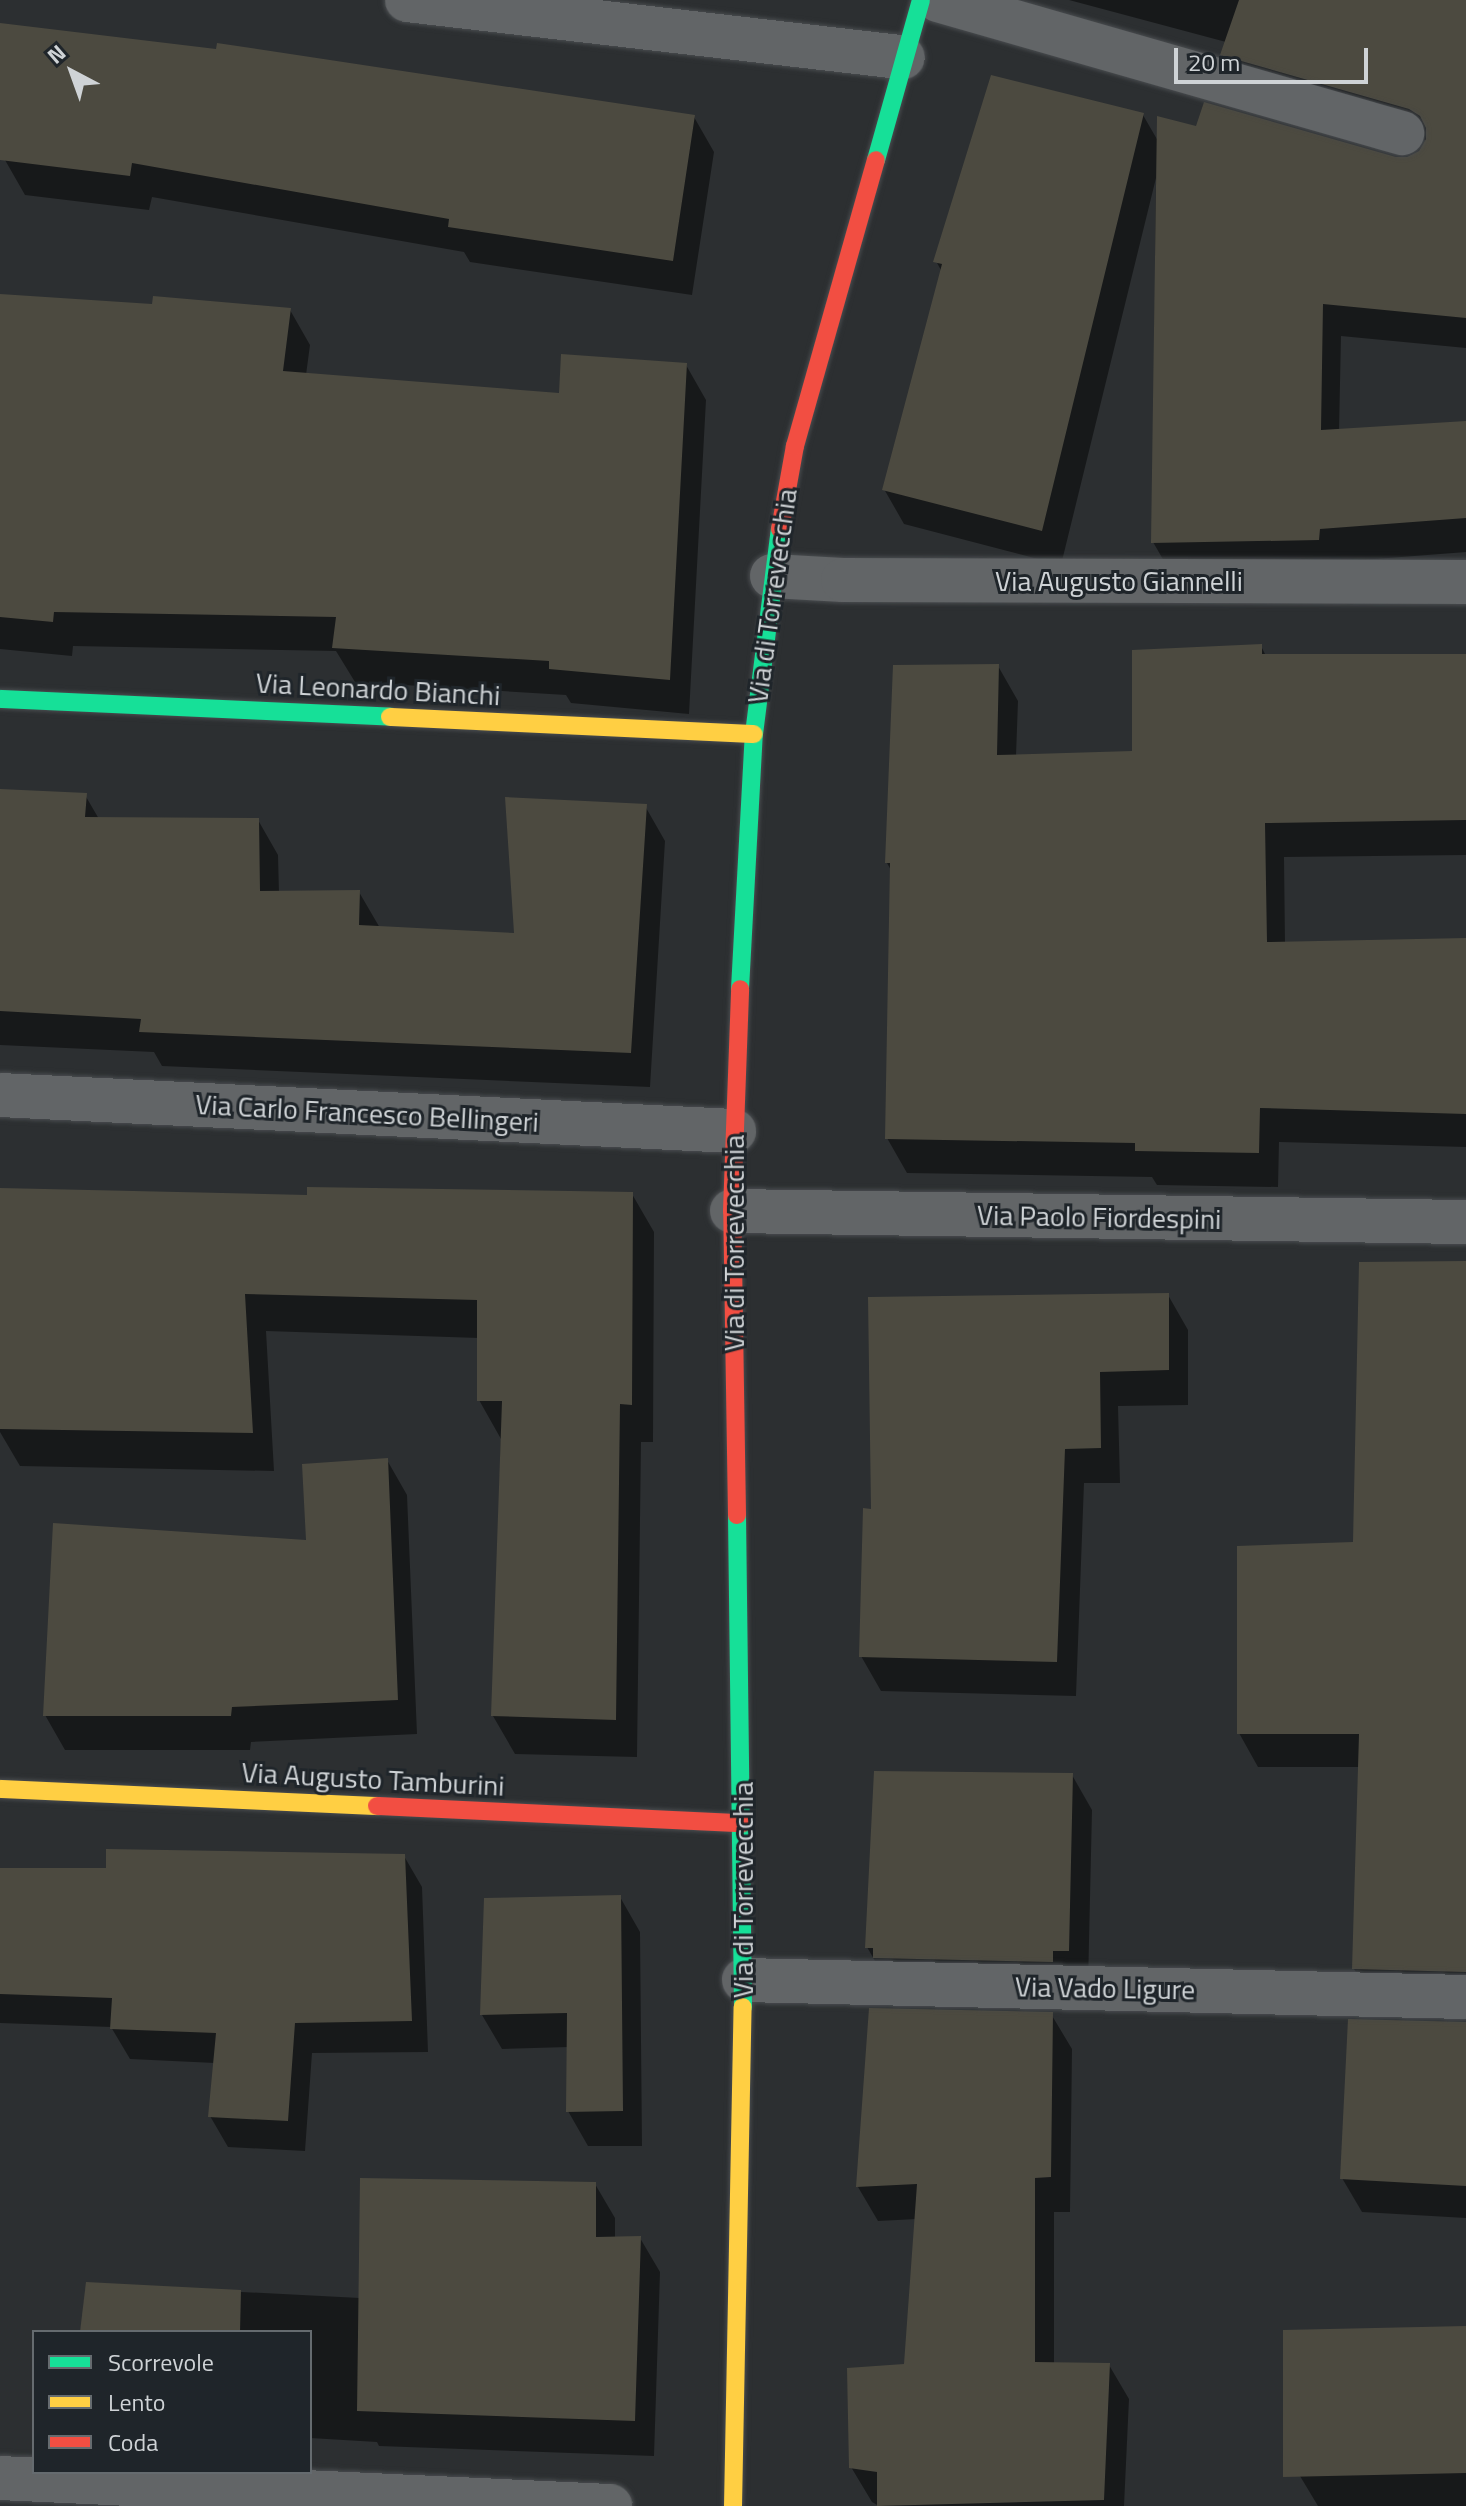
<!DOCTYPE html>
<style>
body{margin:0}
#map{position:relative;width:1466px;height:2506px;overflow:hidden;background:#2c2f31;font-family:"Titillium Web",sans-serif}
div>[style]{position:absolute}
.shadow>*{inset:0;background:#0007}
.building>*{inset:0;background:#4c4a40}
.roads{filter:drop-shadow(0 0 2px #494c4f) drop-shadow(0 0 2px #494c4f)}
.street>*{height:44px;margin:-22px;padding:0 22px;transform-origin:22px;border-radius:22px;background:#626567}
.fast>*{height:18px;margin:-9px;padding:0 9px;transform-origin:9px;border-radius:9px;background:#16e098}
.slow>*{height:18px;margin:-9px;padding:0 9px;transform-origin:9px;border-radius:9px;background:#ffcf43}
.jam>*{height:18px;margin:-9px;padding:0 9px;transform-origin:9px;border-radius:9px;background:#f24e42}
span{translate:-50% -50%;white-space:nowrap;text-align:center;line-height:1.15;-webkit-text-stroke:6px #1f252a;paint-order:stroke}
.street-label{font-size:28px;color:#cfd3d6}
.legend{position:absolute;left:32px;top:2330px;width:280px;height:144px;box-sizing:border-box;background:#1f252a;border:2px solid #656b6f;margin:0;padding:10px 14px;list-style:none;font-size:24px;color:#cfd3d6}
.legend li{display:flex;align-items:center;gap:16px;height:40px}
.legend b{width:40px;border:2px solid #656b6f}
.north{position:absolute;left:32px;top:32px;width:80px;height:80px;-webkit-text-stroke:6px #1f252a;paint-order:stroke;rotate:319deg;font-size:22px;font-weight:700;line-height:32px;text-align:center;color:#cfd3d6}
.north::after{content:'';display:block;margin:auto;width:28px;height:36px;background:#cfd3d6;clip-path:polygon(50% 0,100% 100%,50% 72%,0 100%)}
.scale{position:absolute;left:1174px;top:48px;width:194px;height:36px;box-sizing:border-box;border:4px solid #cfd3d6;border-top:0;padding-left:10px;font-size:24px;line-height:28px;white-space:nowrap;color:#cfd3d6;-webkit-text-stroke:6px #1f252a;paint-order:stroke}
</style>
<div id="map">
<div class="shadow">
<div style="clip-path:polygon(1069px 0,1466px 0,1466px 348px,1341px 336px,1339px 431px,1466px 423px,1466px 552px,1172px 575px,1153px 542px,1156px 178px,1061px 565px,904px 524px,884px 489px,942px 272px,936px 261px,1143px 115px,1158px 141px,1396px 159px,1409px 159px,1421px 152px,1428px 141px,1241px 87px,1222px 55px,1226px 42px)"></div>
<div style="clip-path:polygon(694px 117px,714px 152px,692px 295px,470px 262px,464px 252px,152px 197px,149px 210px,25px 195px,5px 160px)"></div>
<div style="clip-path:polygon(0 296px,154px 306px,290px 310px,310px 345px,306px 375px,561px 395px,686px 365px,706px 400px,689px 714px,571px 703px,566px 695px,355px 682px,336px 651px,73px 646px,72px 656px,0 649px)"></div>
<div style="clip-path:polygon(1261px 646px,1266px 656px,1466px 656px,1466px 855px,1284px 857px,1285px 944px,1466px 941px,1466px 1147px,1279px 1142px,1278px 1187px,1157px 1185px,1152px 1177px,907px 1173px,887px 1138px,892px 872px,887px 863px,998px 666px,1018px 701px,1016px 756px,1134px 753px)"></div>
<div style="clip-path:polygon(0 791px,85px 795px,99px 819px,258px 820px,278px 855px,279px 893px,359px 892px,380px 928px,516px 935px,645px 806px,665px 841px,650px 1087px,162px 1066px,154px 1052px,0 1045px)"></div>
<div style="clip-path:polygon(0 1190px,309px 1197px,632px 1194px,654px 1232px,653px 1442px,641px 1442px,637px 1757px,515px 1754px,493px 1716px,501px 1439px,479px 1400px,479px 1338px,266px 1331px,274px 1471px,20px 1466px,0 1432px)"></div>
<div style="clip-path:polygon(1466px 1263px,1466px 2005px,1374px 2003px,1354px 1969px,1360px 1767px,1258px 1767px,1239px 1733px,1355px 1544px)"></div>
<div style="clip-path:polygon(1168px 1295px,1188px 1330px,1188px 1405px,1118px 1406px,1120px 1483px,1084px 1483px,1076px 1696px,881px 1691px,861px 1656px,873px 1511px)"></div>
<div style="clip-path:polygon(387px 1460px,407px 1495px,417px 1734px,251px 1742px,250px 1750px,65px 1750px,45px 1715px,308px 1542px)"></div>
<div style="clip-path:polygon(1072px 1775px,1092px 1810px,1088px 1985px,887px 1982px,867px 1947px)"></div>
<div style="clip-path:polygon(404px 1856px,422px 1887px,428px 2052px,312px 2053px,305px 2151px,228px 2147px,210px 2116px,215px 2063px,130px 2059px,111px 2027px,0 2023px,0 1870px,108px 1870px)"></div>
<div style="clip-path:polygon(620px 1897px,640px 1932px,642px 2146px,588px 2146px,568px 2111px,569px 2047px,502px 2049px,482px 2015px)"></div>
<div style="clip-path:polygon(1051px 2014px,1072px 2049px,1070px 2212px,1054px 2212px,1054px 2364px,1109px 2365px,1129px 2399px,1124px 2506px,879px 2506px,872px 2502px,851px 2467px,906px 2366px,917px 2219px,878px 2221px,858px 2187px)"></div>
<div style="clip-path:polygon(1466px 2024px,1466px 2218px,1362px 2212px,1342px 2178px)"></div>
<div style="clip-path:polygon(595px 2184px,615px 2218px,615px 2238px,640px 2238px,660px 2272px,654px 2456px,379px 2446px,377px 2442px,310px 2438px,310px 2332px,82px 2332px,88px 2284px,360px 2298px)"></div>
<div style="clip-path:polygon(1466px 2328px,1466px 2506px,1318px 2506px,1300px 2476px)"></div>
</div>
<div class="building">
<div style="clip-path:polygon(1239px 0,1466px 0,1466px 318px,1323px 304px,1321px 430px,1466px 421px,1466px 518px,1320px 529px,1319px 540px,1151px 543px,1157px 116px,1196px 126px,1204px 102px,1396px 157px,1407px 157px,1419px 151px,1426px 139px,1426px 128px,1420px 116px,1409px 109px,1220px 55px)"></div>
<div style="clip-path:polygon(0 23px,216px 49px,217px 43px,695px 115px,673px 261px,448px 227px,449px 219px,132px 163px,130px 176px,0 160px)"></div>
<div style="clip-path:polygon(991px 75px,1144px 113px,1042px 531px,882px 490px,942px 264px,933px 262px)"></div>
<div style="clip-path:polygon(0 294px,152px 304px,153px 296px,291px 308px,283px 371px,559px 393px,561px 354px,687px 363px,670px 680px,549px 669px,549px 661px,332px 648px,336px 617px,54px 612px,53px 622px,0 617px)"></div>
<div style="clip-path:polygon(1262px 644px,1262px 654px,1466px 654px,1466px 820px,1265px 823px,1267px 942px,1466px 938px,1466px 1114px,1260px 1108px,1259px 1153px,1135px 1151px,1135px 1143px,885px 1139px,890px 863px,885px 863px,893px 665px,999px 664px,997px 755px,1132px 751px,1132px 650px)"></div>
<div style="clip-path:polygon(0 789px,87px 793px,85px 817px,259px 818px,260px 891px,360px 890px,359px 925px,514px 933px,505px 797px,647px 804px,631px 1053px,139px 1032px,141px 1019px,0 1011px)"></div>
<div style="clip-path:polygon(307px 1187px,633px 1192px,632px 1405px,620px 1404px,616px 1720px,491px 1716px,502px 1401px,477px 1401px,477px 1300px,245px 1294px,253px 1433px,0 1429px,0 1188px,307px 1195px)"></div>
<div style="clip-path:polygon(1466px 1261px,1466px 1972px,1352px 1969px,1359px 1734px,1237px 1734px,1237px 1546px,1353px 1542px,1359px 1262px)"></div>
<div style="clip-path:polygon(1169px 1293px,1169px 1370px,1100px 1372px,1101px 1448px,1065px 1449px,1057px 1662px,859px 1657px,863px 1508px,871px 1509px,868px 1297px)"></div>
<div style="clip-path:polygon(388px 1458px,398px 1700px,232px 1707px,231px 1716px,43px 1716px,53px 1523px,306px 1540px,302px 1464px)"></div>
<div style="clip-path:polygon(874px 1771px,1073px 1773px,1069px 1951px,1053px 1951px,1053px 1962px,873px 1958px,873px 1948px,865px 1948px)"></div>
<div style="clip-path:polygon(106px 1849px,405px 1854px,412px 2021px,295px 2023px,288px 2121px,208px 2117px,216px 2033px,110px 2029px,112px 1998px,0 1994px,0 1868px,106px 1868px)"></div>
<div style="clip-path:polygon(621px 1895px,623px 2111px,566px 2112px,567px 2013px,480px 2015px,484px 1898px)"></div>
<div style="clip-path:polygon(869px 2008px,1053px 2012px,1051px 2177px,1035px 2178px,1035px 2362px,1110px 2363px,1104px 2500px,877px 2506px,877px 2472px,849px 2468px,847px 2368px,904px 2364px,917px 2184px,856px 2187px)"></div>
<div style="clip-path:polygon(1348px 2019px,1466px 2022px,1466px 2186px,1340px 2179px)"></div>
<div style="clip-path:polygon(360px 2178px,596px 2182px,596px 2237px,641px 2236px,635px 2421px,357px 2411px)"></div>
<div style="clip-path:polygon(86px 2282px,241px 2290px,240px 2332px,80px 2332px)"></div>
<div style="clip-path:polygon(1466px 2326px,1466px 2473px,1283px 2477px,1283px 2330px)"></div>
</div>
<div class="roads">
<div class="street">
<div style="left:407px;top:0;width:499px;rotate:6.6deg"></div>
<div style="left:938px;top:0;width:483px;rotate:16deg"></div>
<div style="left:772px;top:576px;width:71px;rotate:3.2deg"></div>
<div style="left:843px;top:580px;width:623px;rotate:0.18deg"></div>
<div style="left:0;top:1095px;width:735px;rotate:2.81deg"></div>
<div style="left:732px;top:1211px;width:734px;rotate:0.86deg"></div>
<div style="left:744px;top:1980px;width:722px;rotate:1.35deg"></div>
<div style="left:0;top:2478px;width:611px;rotate:2.63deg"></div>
</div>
<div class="fast">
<div style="left:876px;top:160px;width:166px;rotate:-74.3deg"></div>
<div style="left:0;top:699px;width:390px;rotate:2.6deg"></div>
<div style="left:740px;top:989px;width:255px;rotate:-86.9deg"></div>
<div style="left:754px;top:734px;width:207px;rotate:-82.8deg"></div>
<div style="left:737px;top:1515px;width:492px;rotate:89.3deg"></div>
</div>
<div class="slow">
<div style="left:390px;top:717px;width:364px;rotate:2.7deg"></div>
<div style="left:0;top:1789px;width:377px;rotate:2.6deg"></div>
<div style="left:733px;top:2506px;width:499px;rotate:-88.9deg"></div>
</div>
<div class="jam">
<div style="left:780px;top:529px;width:84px;rotate:-79.8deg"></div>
<div style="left:795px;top:446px;width:297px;rotate:-74.2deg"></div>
<div style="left:737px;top:1515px;width:304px;rotate:-90.9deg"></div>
<div style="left:732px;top:1211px;width:222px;rotate:-87.9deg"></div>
<div style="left:377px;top:1806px;width:366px;rotate:2.7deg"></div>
</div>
</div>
<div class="street-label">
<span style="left:1119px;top:581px">Via Augusto Giannelli</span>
<span style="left:772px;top:596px;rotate:-82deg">Via di Torrevecchia</span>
<span style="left:378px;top:689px;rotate:3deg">Via Leonardo Bianchi</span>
<span style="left:367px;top:1113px;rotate:3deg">Via Carlo Francesco Bellingeri</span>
<span style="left:1099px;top:1217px;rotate:1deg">Via Paolo Fiordespini</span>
<span style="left:734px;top:1243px;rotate:-90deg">Via di Torrevecchia</span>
<span style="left:373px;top:1779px;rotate:3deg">Via Augusto Tamburini</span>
<span style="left:743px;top:1890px;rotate:-90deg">Via di Torrevecchia</span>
<span style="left:1105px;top:1988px;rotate:1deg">Via Vado Ligure</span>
</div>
<ul class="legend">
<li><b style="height:10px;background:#16e098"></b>Scorrevole</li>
<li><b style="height:10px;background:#ffcf43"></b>Lento</li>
<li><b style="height:10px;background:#f24e42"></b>Coda</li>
</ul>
<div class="north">N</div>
<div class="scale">20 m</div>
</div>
